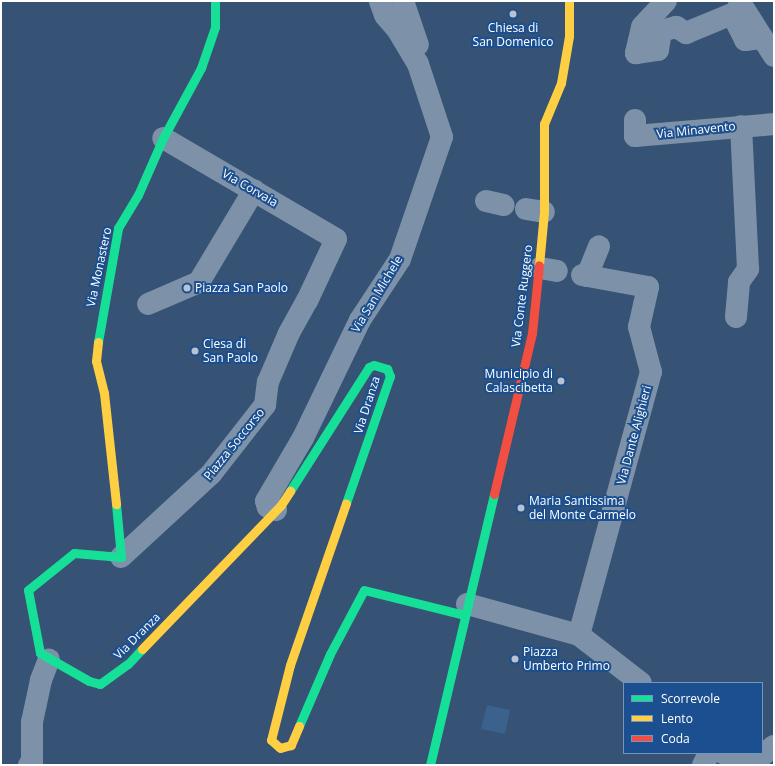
<!DOCTYPE html>
<style>
body{margin:0}
#map{position:relative;width:775px;height:766px;overflow:hidden;background:#365274;font-family:"Open Sans",sans-serif}
div>[style]{position:absolute}
.water>*{inset:0;background:#3b618d}
.street>*{height:22px;margin:-11px;padding:0 11px;transform-origin:11px;border-radius:11px;background:#7d92a8}
.fast>*{height:9px;margin:-4.5px;padding:0 4.5px;transform-origin:4.5px;border-radius:4.5px;background:#16e098}
.slow>*{height:9px;margin:-4.5px;padding:0 4.5px;transform-origin:4.5px;border-radius:4.5px;background:#ffcf43}
.jam>*{height:9px;margin:-4.5px;padding:0 4.5px;transform-origin:4.5px;border-radius:4.5px;background:#f24e42}
.dots>*{width:11px;height:11px;translate:-50% -50%;box-sizing:border-box;border:2px solid #1b4f8f;border-radius:50%}
span{translate:-50% -50%;white-space:nowrap;text-align:center;line-height:1.15;-webkit-text-stroke:4px #1b4f8f;paint-order:stroke}
.poi-label{font-size:12px;color:#fff}
.left{translate:0 -50%;text-align:left}
.right{translate:-100% -50%;text-align:right}
.street-label{font-size:12px;color:#fff}
.frame{position:absolute;inset:0;border:2px solid #fff;pointer-events:none}
.legend{position:absolute;left:623px;top:682px;width:140px;height:72px;box-sizing:border-box;background:#1b4f8f;border:1px solid #7695bc;margin:0;padding:5px 7px;list-style:none;font-size:12px;color:#fff}
.legend li{display:flex;align-items:center;gap:8px;height:20px}
.legend b{width:20px;border:1px solid #7695bc}
</style>
<div id="map">
<div class="water">
<div style="clip-path:polygon(487px 705px,510px 710px,505px 734px,481px 729px)"></div>
</div>
<div class="street">
<div style="left:403px;top:1px;width:46px;rotate:71.2deg"></div>
<div style="left:666px;top:1px;width:35px;rotate:133deg"></div>
<div style="left:642px;top:27px;width:27px;rotate:103deg"></div>
<div style="left:636px;top:53px;width:22px;rotate:-8deg"></div>
<div style="left:658px;top:50px;width:19px;rotate:-81deg"></div>
<div style="left:661px;top:31px;width:16px;rotate:-15deg"></div>
<div style="left:676px;top:27px;width:12px;rotate:31deg"></div>
<div style="left:686px;top:33px;width:50px;rotate:-22.4deg"></div>
<div style="left:732px;top:14px;width:29px;rotate:63deg"></div>
<div style="left:745px;top:40px;width:16px;rotate:-7deg"></div>
<div style="left:739px;top:1px;width:65px;rotate:57.5deg"></div>
<div style="left:635px;top:120px;width:16px;rotate:90deg"></div>
<div style="left:635px;top:136px;width:140px;rotate:-4.9deg"></div>
<div style="left:486px;top:201px;width:18px;rotate:13deg"></div>
<div style="left:526px;top:209px;width:18px;rotate:9deg"></div>
<div style="left:540px;top:268px;width:17px;rotate:10deg"></div>
<div style="left:587px;top:276px;width:32px;rotate:-68deg"></div>
<div style="left:148px;top:304px;width:56px;rotate:-23.3deg"></div>
<div style="left:199px;top:282px;width:107px;rotate:-59.1deg"></div>
<div style="left:736px;top:317px;width:35px;rotate:-85deg"></div>
<div style="left:739px;top:282px;width:16px;rotate:-55deg"></div>
<div style="left:748px;top:269px;width:143px;rotate:-92.8deg"></div>
<div style="left:276px;top:510px;width:9px;rotate:-159deg"></div>
<div style="left:268px;top:507px;width:6px;rotate:-108deg"></div>
<div style="left:266px;top:501px;width:73px;rotate:-59.6deg"></div>
<div style="left:303px;top:438px;width:131px;rotate:-64.2deg"></div>
<div style="left:360px;top:320px;width:73px;rotate:-56.7deg"></div>
<div style="left:400px;top:259px;width:129px;rotate:-71deg"></div>
<div style="left:442px;top:137px;width:77px;rotate:-108.2deg"></div>
<div style="left:418px;top:64px;width:41px;rotate:-121deg"></div>
<div style="left:397px;top:29px;width:18px;rotate:-131deg"></div>
<div style="left:385px;top:15px;width:15px;rotate:-110deg"></div>
<div style="left:121px;top:557px;width:122px;rotate:-42.7deg"></div>
<div style="left:211px;top:474px;width:88px;rotate:-52deg"></div>
<div style="left:265px;top:405px;width:23px;rotate:-83deg"></div>
<div style="left:268px;top:382px;width:53px;rotate:-66.8deg"></div>
<div style="left:289px;top:333px;width:37px;rotate:-61deg"></div>
<div style="left:307px;top:301px;width:68px;rotate:-64.9deg"></div>
<div style="left:336px;top:239px;width:200px;rotate:-149.7deg"></div>
<div style="left:467px;top:604px;width:116px;rotate:15.5deg"></div>
<div style="left:579px;top:635px;width:78px;rotate:37.7deg"></div>
<div style="left:579px;top:635px;width:273px;rotate:-74.7deg"></div>
<div style="left:651px;top:372px;width:47px;rotate:-104.9deg"></div>
<div style="left:639px;top:327px;width:41px;rotate:-77.3deg"></div>
<div style="left:648px;top:287px;width:67px;rotate:-169.7deg"></div>
<div style="left:723px;top:753px;width:30px;rotate:23deg"></div>
<div style="left:751px;top:765px;width:30px;rotate:-40deg"></div>
<div style="left:29px;top:765px;width:5px;rotate:-53deg"></div>
<div style="left:32px;top:761px;width:39px;rotate:-90deg"></div>
<div style="left:32px;top:722px;width:43px;rotate:-77.9deg"></div>
<div style="left:41px;top:680px;width:22px;rotate:-69deg"></div>
<div style="left:703px;top:765px;width:13px;rotate:-63deg"></div>
</div>
<div class="fast">
<div style="left:98px;top:342px;width:116px;rotate:-80deg"></div>
<div style="left:118px;top:228px;width:39px;rotate:-59deg"></div>
<div style="left:138px;top:195px;width:62px;rotate:-66.3deg"></div>
<div style="left:163px;top:138px;width:80px;rotate:-61.5deg"></div>
<div style="left:201px;top:68px;width:43px;rotate:-71.1deg"></div>
<div style="left:215px;top:27px;width:26px;rotate:-90deg"></div>
<div style="left:290px;top:491px;width:147px;rotate:-57.5deg"></div>
<div style="left:369px;top:367px;width:5px;rotate:-22deg"></div>
<div style="left:374px;top:365px;width:14px;rotate:17deg"></div>
<div style="left:387px;top:369px;width:8px;rotate:67deg"></div>
<div style="left:390px;top:376px;width:134px;rotate:109.1deg"></div>
<div style="left:116px;top:504px;width:53px;rotate:84.6deg"></div>
<div style="left:121px;top:557px;width:47px;rotate:-175.1deg"></div>
<div style="left:74px;top:553px;width:59px;rotate:141.2deg"></div>
<div style="left:28px;top:590px;width:64px;rotate:79.2deg"></div>
<div style="left:40px;top:653px;width:56px;rotate:29.7deg"></div>
<div style="left:89px;top:681px;width:11px;rotate:15deg"></div>
<div style="left:100px;top:684px;width:34px;rotate:-36deg"></div>
<div style="left:128px;top:664px;width:21px;rotate:-47deg"></div>
<div style="left:299px;top:726px;width:78px;rotate:-66.7deg"></div>
<div style="left:330px;top:654px;width:72px;rotate:-62deg"></div>
<div style="left:364px;top:590px;width:103px;rotate:14deg"></div>
<div style="left:430px;top:765px;width:278px;rotate:-76.7deg"></div>
</div>
<div class="slow">
<div style="left:539px;top:265px;width:53px;rotate:-84.6deg"></div>
<div style="left:544px;top:212px;width:88px;rotate:-90deg"></div>
<div style="left:544px;top:124px;width:44px;rotate:-67.5deg"></div>
<div style="left:561px;top:83px;width:48px;rotate:-80.3deg"></div>
<div style="left:569px;top:36px;width:35px;rotate:-90deg"></div>
<div style="left:98px;top:342px;width:19px;rotate:96deg"></div>
<div style="left:96px;top:361px;width:33px;rotate:76deg"></div>
<div style="left:104px;top:393px;width:112px;rotate:83.8deg"></div>
<div style="left:142px;top:649px;width:200px;rotate:-46deg"></div>
<div style="left:281px;top:505px;width:17px;rotate:-57deg"></div>
<div style="left:299px;top:726px;width:21px;rotate:113deg"></div>
<div style="left:291px;top:745px;width:11px;rotate:165deg"></div>
<div style="left:280px;top:748px;width:12px;rotate:-138deg"></div>
<div style="left:271px;top:740px;width:77px;rotate:-75.8deg"></div>
<div style="left:290px;top:665px;width:171px;rotate:-70.9deg"></div>
</div>
<div class="jam">
<div style="left:494px;top:494px;width:165px;rotate:-76.7deg"></div>
<div style="left:532px;top:333px;width:68px;rotate:-84.1deg"></div>
</div>
<div class="dots">
<div style="left:513px;top:14px;background:#b9c2ce"></div>
<div style="left:187px;top:288px;background:#b9c2ce"></div>
<div style="left:195px;top:351px;background:#b9c2ce"></div>
<div style="left:561px;top:381px;background:#b9c2ce"></div>
<div style="left:521px;top:508px;background:#b9c2ce"></div>
<div style="left:515px;top:659px;background:#b9c2ce"></div>
</div>
<div class="poi-label">
<span style="left:513px;top:35px">Chiesa di<br>San Domenico</span>
<span class="left" style="left:195px;top:288px">Piazza San Paolo</span>
<span class="left" style="left:203px;top:351px">Ciesa di<br>San Paolo</span>
<span class="right" style="left:553px;top:381px">Municipio di<br>Calascibetta</span>
<span class="left" style="left:529px;top:508px">Maria Santissima<br>del Monte Carmelo</span>
<span class="left" style="left:523px;top:659px">Piazza<br>Umberto Primo</span>
</div>
<div class="street-label">
<span style="left:696px;top:130px;rotate:-6deg">Via Minavento</span>
<span style="left:250px;top:188px;rotate:30deg">Via Corvaia</span>
<span style="left:99px;top:267px;rotate:-78deg">Via Monastero</span>
<span style="left:377px;top:294px;rotate:-59deg">Via San Michele</span>
<span style="left:522px;top:296px;rotate:-83deg">Via Conte Ruggero</span>
<span style="left:367px;top:405px;rotate:-72deg">Via Dranza</span>
<span style="left:634px;top:435px;rotate:-75deg">Via Dante Alighieri</span>
<span style="left:234px;top:444px;rotate:-51deg">Piazza Soccorso</span>
<span style="left:137px;top:636px;rotate:-45deg">Via Dranza</span>
</div>
<div class="frame"></div>
<ul class="legend">
<li><b style="height:5px;background:#16e098"></b>Scorrevole</li>
<li><b style="height:5px;background:#ffcf43"></b>Lento</li>
<li><b style="height:5px;background:#f24e42"></b>Coda</li>
</ul>
</div>
